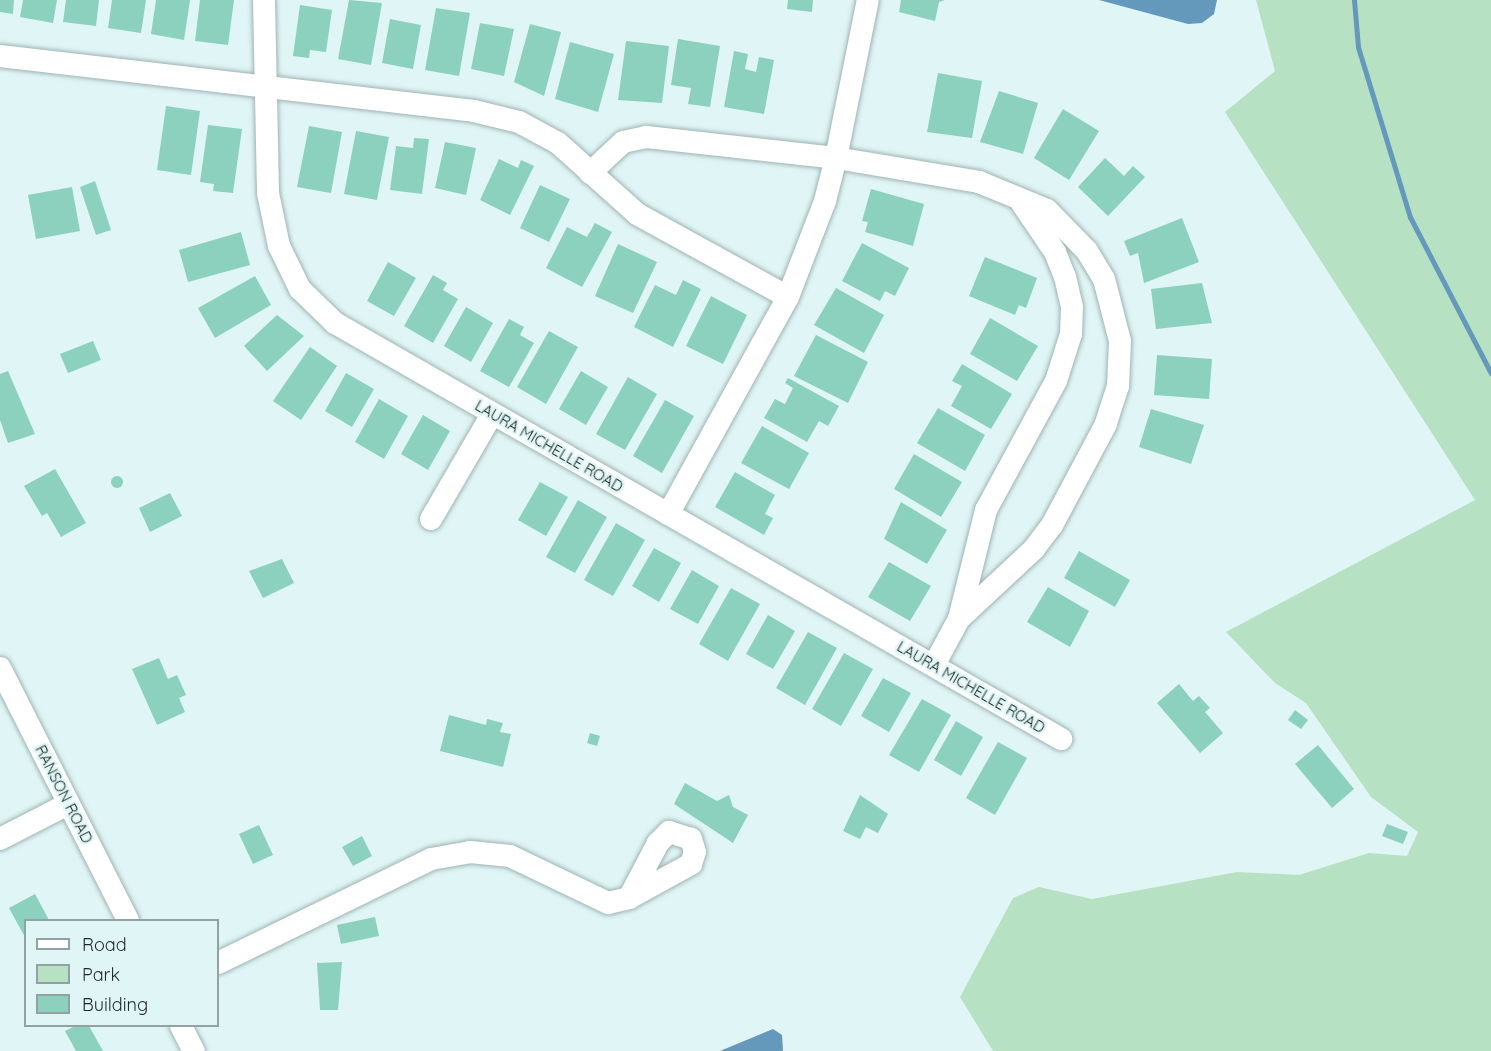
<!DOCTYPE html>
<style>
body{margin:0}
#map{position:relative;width:1491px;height:1051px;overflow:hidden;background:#e0f5f5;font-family:Quicksand,sans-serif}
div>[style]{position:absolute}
.green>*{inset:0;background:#b6e1c3}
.water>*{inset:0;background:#6499bb}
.stream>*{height:5px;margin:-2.5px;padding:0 2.5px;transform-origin:2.5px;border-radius:2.5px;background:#6499bb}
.building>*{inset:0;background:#8bd1be}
.round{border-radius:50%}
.roads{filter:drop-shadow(0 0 2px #9fb3b3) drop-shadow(0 0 2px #9fb3b3)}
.minor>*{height:22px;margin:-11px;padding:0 11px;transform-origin:11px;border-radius:11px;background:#fff}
span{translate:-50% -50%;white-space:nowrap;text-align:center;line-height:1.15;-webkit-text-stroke:5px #e0f5f5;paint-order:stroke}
.street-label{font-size:15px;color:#1e2626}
.legend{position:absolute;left:24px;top:919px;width:195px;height:108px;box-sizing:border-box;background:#e0f5f5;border:2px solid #92a2a2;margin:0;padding:8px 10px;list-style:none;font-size:18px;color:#1e2626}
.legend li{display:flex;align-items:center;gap:12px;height:30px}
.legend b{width:30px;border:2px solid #92a2a2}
</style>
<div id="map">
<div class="green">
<div style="clip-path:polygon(1256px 0,1491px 0,1491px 1051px,993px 1051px,960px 997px,1013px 898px,1039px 887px,1092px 899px,1237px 872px,1299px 875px,1369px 853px,1407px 856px,1418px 832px,1371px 797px,1306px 703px,1275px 683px,1226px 632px,1475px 500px,1225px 112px,1275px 71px)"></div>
</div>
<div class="water">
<div style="clip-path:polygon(1099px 0,1217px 0,1214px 14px,1202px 23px,1188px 24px)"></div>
<div style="clip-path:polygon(773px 1029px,782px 1035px,783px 1051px,720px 1051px)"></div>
</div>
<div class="stream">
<div style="left:1354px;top:0;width:47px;rotate:85.1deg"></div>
<div style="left:1358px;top:47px;width:178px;rotate:73deg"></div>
<div style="left:1410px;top:217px;width:176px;rotate:62.6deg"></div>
</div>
<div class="building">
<div style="clip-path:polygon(0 0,14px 0,13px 14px,0 12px)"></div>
<div style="clip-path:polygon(23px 0,57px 0,53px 23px,20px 17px)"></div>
<div style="clip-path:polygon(66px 0,99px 0,96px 26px,63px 22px)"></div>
<div style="clip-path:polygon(112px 0,146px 0,141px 33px,108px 28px)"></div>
<div style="clip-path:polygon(156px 0,190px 0,184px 40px,151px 34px)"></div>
<div style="clip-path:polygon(200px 0,234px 0,228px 45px,195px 41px)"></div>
<div style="clip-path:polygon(349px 0,382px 3px,371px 65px,338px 59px)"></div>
<div style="clip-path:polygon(788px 0,813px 0,812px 12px,787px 9px)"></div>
<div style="clip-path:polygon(901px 0,945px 0,939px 2px,935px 21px,899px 12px)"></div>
<div style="clip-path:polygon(300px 5px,332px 10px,326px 52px,310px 50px,309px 58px,293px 56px)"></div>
<div style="clip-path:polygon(436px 8px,470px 13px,459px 76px,425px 70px)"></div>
<div style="clip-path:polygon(390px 19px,421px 25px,413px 69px,382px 63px)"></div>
<div style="clip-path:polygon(480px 23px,514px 29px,504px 76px,471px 69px)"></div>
<div style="clip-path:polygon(530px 24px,561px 32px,544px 96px,514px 82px)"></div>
<div style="clip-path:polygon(678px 39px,720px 46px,710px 107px,688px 104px,691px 88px,671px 85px)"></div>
<div style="clip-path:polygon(626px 41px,669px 46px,662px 103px,618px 100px)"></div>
<div style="clip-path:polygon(570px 42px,614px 54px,598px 112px,555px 99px)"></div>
<div style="clip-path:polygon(734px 51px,748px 54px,745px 69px,756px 72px,759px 57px,774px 60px,764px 114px,724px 107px)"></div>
<div style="clip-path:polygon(938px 73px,982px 81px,972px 138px,927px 132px)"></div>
<div style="clip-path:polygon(999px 91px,1038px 103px,1023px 154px,980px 142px)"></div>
<div style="clip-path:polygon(166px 106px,200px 111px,191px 175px,157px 170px)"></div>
<div style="clip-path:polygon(1063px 109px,1099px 131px,1069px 180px,1034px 158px)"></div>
<div style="clip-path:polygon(208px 125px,242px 129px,233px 193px,213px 191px,214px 184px,200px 182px)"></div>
<div style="clip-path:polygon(309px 126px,342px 132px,331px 193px,297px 187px)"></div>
<div style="clip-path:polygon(356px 131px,389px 137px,377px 200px,344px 194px)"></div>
<div style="clip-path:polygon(414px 138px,429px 139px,422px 194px,390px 190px,396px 146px,413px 148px)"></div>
<div style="clip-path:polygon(445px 142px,476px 148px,466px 195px,435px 188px)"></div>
<div style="clip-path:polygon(1105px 158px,1124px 176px,1133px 166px,1145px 177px,1108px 216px,1078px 187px)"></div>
<div style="clip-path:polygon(499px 159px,518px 168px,521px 160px,534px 166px,510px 215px,480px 200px)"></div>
<div style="clip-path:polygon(95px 181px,111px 230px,96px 235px,80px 187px)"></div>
<div style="clip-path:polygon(540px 185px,570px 199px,549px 242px,520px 228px)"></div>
<div style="clip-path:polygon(72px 187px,80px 231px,36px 239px,28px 195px)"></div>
<div style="clip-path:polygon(871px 189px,924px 204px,913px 246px,865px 232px,868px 222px,862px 221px)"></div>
<div style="clip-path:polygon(1182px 218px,1199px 262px,1144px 283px,1138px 253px,1130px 256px,1124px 241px)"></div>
<div style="clip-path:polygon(595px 223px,612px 232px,582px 287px,546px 268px,567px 227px,587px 237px)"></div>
<div style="clip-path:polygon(241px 232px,250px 265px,188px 282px,179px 250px)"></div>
<div style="clip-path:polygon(862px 243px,909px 268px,895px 296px,885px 291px,880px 301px,842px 281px)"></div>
<div style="clip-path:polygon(618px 244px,657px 262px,633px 313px,595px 296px)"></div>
<div style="clip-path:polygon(985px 257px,1037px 278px,1026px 308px,1019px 305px,1015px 315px,969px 296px)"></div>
<div style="clip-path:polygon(388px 262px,416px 278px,394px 316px,367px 301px)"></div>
<div style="clip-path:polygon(433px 275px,447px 283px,443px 290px,458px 299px,433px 343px,404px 326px)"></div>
<div style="clip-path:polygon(255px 276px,271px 305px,215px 338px,198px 308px)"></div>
<div style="clip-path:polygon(683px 280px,701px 289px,673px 347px,634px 327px,655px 285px,676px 295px)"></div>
<div style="clip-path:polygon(1202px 283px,1212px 323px,1156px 329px,1151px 289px)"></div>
<div style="clip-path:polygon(836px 288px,884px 315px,864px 353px,814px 325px)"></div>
<div style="clip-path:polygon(711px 296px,747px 315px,723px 364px,686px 346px)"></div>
<div style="clip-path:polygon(466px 307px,493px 323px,471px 362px,444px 346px)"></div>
<div style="clip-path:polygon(277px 315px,304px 336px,267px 371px,244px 346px)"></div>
<div style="clip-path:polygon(990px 318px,1038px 346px,1017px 381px,970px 354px)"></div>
<div style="clip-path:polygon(509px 319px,524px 327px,520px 335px,534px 343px,509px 387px,480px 371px)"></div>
<div style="clip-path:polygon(549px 331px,578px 347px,546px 404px,517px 387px)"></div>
<div style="clip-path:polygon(816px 335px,868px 362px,848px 403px,794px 376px)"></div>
<div style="clip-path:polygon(93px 341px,101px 360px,68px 373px,60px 354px)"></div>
<div style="clip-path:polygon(310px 347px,337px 366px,301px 420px,273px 401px)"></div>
<div style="clip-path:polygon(1157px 355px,1212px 359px,1209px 399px,1154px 395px)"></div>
<div style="clip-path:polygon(962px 364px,1012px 394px,991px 429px,951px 406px,962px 386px,952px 381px)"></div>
<div style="clip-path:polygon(8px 371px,35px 434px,8px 443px,0 420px,0 374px)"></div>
<div style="clip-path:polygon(581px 371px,608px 387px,586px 425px,559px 409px)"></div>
<div style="clip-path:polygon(346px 373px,374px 389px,352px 427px,325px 411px)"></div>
<div style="clip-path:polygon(628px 377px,657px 394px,625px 450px,596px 434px)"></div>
<div style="clip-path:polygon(788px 378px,839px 406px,828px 426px,819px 421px,807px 442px,764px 418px,775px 399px,785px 404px,793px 388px,785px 383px)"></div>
<div style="clip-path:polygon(379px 399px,408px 416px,384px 459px,355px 442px)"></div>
<div style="clip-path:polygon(665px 400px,694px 416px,662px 473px,633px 456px)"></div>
<div style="clip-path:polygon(938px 408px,985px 435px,965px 471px,917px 443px)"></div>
<div style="clip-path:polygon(1151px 409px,1204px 425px,1191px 464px,1139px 447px)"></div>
<div style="clip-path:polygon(423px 415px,450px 431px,428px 470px,401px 454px)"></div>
<div style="clip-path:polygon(762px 426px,809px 453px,789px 489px,741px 463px)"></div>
<div style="clip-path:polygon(914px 454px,962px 482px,941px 517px,894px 489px)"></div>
<div style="clip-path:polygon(55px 469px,86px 523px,61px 537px,47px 513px,42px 516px,24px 486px)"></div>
<div style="clip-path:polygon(735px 472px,775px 495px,765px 514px,773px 518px,764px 535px,715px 507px)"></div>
<div class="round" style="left:111px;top:476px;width:12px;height:12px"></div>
<div style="clip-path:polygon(540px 482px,568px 497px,546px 536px,518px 520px)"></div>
<div style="clip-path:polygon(170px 493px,182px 516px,150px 532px,139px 508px)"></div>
<div style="clip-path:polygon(578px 500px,607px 517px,575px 573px,546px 557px)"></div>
<div style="clip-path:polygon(901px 502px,947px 530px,927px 564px,884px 539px)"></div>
<div style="clip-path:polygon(616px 523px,645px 540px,613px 596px,584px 580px)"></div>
<div style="clip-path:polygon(654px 548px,681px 563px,659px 602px,632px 586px)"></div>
<div style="clip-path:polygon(1079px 551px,1130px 580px,1115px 607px,1064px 578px)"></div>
<div style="clip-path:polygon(282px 559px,294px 583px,263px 598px,249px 571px)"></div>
<div style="clip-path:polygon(889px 562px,931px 586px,910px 621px,868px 597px)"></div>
<div style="clip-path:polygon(692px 570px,719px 586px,698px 624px,670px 609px)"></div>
<div style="clip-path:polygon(1048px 587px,1089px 611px,1070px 647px,1027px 622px)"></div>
<div style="clip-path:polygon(731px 588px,760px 604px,728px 661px,699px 644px)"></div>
<div style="clip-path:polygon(768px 615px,795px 631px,773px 669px,746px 654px)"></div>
<div style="clip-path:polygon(808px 632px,837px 648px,805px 705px,776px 688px)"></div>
<div style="clip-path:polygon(844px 653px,873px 669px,841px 726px,812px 709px)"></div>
<div style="clip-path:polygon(159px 658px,168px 679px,177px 675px,186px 695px,179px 698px,185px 712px,157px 725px,132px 669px)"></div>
<div style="clip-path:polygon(883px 678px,911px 693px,889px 732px,861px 716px)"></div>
<div style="clip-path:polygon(1179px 684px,1193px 701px,1199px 696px,1210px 708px,1205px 712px,1223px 733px,1200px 753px,1157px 703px)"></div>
<div style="clip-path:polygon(922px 699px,951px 715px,919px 772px,889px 755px)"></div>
<div style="clip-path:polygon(1295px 710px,1308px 720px,1301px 729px,1288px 720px)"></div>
<div style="clip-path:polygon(449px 715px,486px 725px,487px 719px,503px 723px,500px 732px,511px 734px,503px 767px,440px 751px)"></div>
<div style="clip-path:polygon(956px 721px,983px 737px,961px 776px,934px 760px)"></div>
<div style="clip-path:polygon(590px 733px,600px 736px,597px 746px,587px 743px)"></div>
<div style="clip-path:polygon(998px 742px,1027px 758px,995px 815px,966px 798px)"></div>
<div style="clip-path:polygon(1318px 745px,1354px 789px,1332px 808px,1295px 764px)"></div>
<div style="clip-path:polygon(685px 783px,717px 801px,729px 795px,733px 807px,748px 815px,733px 843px,674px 804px)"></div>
<div style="clip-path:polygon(860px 795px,888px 814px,878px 833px,866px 827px,860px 839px,843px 831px)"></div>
<div style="clip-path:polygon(1387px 824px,1408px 832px,1403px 844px,1382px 836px)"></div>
<div style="clip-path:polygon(259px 825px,273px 855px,253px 864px,239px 834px)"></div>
<div style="clip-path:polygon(362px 836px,372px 856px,353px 866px,342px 847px)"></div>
<div style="clip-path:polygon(35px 894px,49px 920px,26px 920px,26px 939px,9px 908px)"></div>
<div style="clip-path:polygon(375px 917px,379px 936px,341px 944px,337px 925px)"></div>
<div style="clip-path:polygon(342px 962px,338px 1010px,320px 1010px,317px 963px)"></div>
<div style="clip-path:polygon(75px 1026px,89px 1026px,103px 1051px,76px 1051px,65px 1031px)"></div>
</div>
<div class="roads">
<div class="minor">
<div style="left:264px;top:0;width:193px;rotate:88.8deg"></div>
<div style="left:268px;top:193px;width:54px;rotate:78.3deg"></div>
<div style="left:279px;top:246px;width:48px;rotate:64deg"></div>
<div style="left:300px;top:289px;width:49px;rotate:44.2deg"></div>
<div style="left:335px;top:323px;width:837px;rotate:29.81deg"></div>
<div style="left:0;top:56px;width:477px;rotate:6.6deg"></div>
<div style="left:474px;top:111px;width:46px;rotate:13.7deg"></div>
<div style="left:519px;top:122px;width:44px;rotate:28.3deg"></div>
<div style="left:558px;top:143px;width:106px;rotate:41.9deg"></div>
<div style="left:637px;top:214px;width:172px;rotate:28.8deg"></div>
<div style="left:788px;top:297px;width:248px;rotate:118.9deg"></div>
<div style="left:590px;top:173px;width:45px;rotate:-43.2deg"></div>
<div style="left:623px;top:142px;width:24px;rotate:-12deg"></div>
<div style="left:646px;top:137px;width:191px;rotate:6.3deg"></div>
<div style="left:836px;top:158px;width:161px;rotate:-78.6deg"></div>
<div style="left:788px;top:297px;width:103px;rotate:-68.9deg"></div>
<div style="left:825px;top:201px;width:44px;rotate:-75.7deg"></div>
<div style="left:836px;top:158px;width:145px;rotate:9.5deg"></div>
<div style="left:979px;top:182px;width:74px;rotate:22.4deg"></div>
<div style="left:1047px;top:210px;width:57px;rotate:45.7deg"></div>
<div style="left:1087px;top:251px;width:33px;rotate:59deg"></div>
<div style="left:1104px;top:279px;width:64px;rotate:75.5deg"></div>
<div style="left:1120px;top:341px;width:45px;rotate:92.5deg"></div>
<div style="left:1118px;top:386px;width:40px;rotate:108deg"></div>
<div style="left:1106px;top:424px;width:115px;rotate:118.1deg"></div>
<div style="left:1052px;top:525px;width:30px;rotate:127deg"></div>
<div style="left:1034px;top:549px;width:103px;rotate:137deg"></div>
<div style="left:431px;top:519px;width:121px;rotate:-59.8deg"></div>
<div style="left:934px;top:665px;width:52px;rotate:-61.5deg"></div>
<div style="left:959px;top:619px;width:112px;rotate:-76.1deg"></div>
<div style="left:986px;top:510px;width:147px;rotate:-61.5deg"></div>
<div style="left:1056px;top:381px;width:49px;rotate:-72.3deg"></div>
<div style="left:1071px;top:334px;width:27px;rotate:-88deg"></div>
<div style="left:1072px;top:307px;width:31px;rotate:-103deg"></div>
<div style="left:1065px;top:277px;width:27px;rotate:-112deg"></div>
<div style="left:1055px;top:252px;width:60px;rotate:-124.2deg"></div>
<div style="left:0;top:668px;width:283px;rotate:63.1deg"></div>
<div style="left:0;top:839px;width:76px;rotate:-27.2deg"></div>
<div style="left:218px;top:963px;width:237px;rotate:-26deg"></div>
<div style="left:431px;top:859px;width:40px;rotate:-10deg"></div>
<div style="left:470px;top:852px;width:40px;rotate:5.7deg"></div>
<div style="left:510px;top:856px;width:109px;rotate:25.6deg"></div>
<div style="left:608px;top:903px;width:22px;rotate:-13deg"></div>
<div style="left:629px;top:898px;width:71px;rotate:-28.7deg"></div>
<div style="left:691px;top:864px;width:13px;rotate:-72deg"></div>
<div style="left:695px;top:852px;width:14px;rotate:-107deg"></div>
<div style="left:691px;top:839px;width:23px;rotate:-162deg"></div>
<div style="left:669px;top:832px;width:16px;rotate:135deg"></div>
<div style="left:658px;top:843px;width:62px;rotate:117.8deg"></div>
<div style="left:181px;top:1026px;width:28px;rotate:63deg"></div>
</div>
</div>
<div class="street-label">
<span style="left:549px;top:446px;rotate:30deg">LAURA MICHELLE ROAD</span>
<span style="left:971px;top:687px;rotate:30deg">LAURA MICHELLE ROAD</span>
<span style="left:64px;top:794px;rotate:63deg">RANSON ROAD</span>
</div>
<ul class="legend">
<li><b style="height:8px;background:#fff"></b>Road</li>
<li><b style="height:16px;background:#b6e1c3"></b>Park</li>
<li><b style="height:16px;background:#8bd1be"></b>Building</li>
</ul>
</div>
